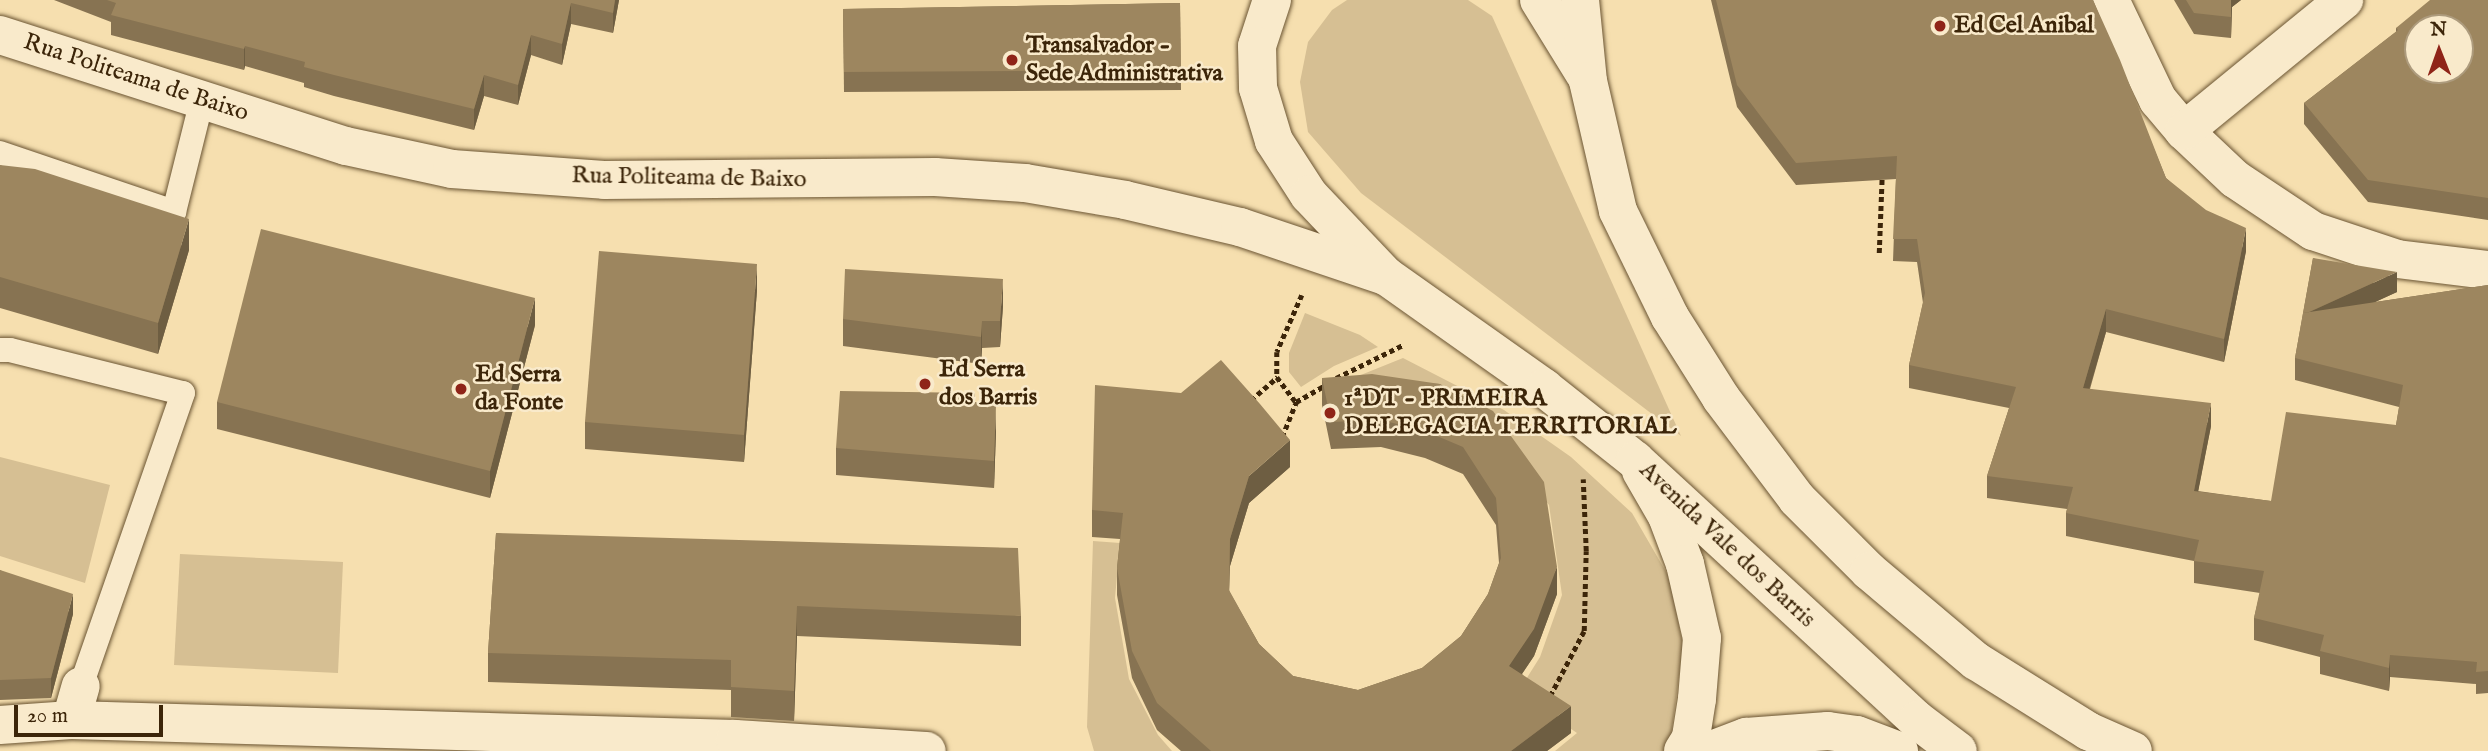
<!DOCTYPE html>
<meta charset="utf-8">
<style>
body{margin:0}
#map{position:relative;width:2488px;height:751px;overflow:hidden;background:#f6dfaf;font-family:"IM FELL English",serif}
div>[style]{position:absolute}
.green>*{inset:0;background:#d6bf93}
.path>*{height:4.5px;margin-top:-2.25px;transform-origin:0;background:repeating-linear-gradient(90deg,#3c2509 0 5px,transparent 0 8.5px)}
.roads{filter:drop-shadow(0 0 2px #6a5432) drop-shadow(0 0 2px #6a5432)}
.service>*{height:24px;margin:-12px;padding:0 12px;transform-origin:12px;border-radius:12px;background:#f9eacb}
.minor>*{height:38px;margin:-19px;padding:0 19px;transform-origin:19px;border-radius:19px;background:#f9eacb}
.tertiary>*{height:38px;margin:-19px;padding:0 19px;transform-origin:19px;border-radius:19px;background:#f9eacb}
.wall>*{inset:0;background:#877352}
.shaded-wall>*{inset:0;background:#6e5e42}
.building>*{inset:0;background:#9d865f}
.dots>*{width:19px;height:19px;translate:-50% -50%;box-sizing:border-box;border:4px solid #f9eacb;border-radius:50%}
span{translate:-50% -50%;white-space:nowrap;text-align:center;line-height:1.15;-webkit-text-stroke:5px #f9eacb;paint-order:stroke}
.poi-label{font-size:24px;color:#3c2509;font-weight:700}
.left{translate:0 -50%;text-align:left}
.street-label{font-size:24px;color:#3c2509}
.north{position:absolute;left:2404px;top:14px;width:70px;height:70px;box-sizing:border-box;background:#f9eacb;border:2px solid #ad9b7d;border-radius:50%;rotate:359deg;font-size:19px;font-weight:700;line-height:28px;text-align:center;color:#3c2509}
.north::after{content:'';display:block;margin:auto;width:24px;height:32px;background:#8f2418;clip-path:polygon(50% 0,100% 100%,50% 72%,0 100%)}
.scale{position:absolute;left:14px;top:705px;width:149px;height:32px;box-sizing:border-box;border:4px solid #3c2509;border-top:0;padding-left:9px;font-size:21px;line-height:24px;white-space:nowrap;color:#3c2509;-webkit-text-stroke:5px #f9eacb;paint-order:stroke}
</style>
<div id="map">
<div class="green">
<div style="clip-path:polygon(1347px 0,1468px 0,1492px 16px,1681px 436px,1361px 193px,1308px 132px,1300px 82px,1308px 42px,1332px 10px)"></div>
<div style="clip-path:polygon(1305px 313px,1360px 335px,1378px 347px,1334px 366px,1301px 387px,1289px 372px,1289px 353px)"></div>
<div style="clip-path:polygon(1403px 358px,1504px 410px,1571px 457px,1632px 513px,1669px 577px,1683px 645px,1670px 743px,1663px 751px,1555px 751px,1577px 733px,1518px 692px,1540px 657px,1562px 595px,1549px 505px,1495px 433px,1331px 387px)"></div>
<div style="clip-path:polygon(0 457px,110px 485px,85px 583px,0 556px)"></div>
<div style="clip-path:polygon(1093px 541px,1120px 543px,1115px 598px,1129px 679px,1158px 735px,1172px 751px,1094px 751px,1087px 727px)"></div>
<div style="clip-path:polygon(180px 554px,343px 562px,338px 673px,174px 665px)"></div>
</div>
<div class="path">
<div style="left:1879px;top:253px;width:79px;rotate:-87.8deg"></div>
<div style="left:1302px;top:295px;width:62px;rotate:113.7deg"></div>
<div style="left:1277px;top:352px;width:25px;rotate:90deg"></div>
<div style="left:1277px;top:377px;width:31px;rotate:53deg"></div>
<div style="left:1296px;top:402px;width:34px;rotate:-30deg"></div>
<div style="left:1336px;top:378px;width:75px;rotate:-26.2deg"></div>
<div style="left:1251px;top:400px;width:35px;rotate:-41deg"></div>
<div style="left:1282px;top:437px;width:38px;rotate:-68deg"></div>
<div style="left:1550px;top:696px;width:73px;rotate:-62.4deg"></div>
<div style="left:1584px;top:631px;width:80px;rotate:-88.6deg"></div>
<div style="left:1586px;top:551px;width:72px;rotate:-92.4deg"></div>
</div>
<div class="roads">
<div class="service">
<div style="left:0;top:153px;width:184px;rotate:18.7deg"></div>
<div style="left:174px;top:212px;width:115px;rotate:-76deg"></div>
<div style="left:0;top:350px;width:10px"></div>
<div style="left:10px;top:350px;width:178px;rotate:14deg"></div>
<div style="left:183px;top:393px;width:310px;rotate:109.2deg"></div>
</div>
<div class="minor">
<div style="left:2110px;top:0;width:111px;rotate:64.4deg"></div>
<div style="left:2158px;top:100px;width:40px;rotate:50deg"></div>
<div style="left:2184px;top:131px;width:70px;rotate:43.3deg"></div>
<div style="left:2235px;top:179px;width:94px;rotate:33.7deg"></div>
<div style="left:2313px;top:231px;width:89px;rotate:18.4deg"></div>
<div style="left:2397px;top:259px;width:92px;rotate:6.9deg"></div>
<div style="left:2184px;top:131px;width:207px;rotate:-39.3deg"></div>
<div style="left:1641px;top:471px;width:52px;rotate:60deg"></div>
<div style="left:1667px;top:516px;width:51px;rotate:69.4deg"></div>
<div style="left:1685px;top:564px;width:76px;rotate:77.1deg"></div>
<div style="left:1702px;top:638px;width:61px;rotate:94.7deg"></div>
<div style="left:1697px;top:699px;width:39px;rotate:99deg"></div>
<div style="left:1691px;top:738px;width:15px;rotate:122deg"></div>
<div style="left:71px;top:720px;width:35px;rotate:-74deg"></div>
<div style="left:0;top:725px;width:71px;rotate:-4deg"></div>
<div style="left:71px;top:720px;width:664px;rotate:1.64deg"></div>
<div style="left:735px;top:739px;width:192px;rotate:3.6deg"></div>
<div style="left:1709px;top:751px;width:40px;rotate:-21deg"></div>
<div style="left:1746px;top:737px;width:82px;rotate:-4.2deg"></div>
<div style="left:1828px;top:731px;width:29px;rotate:8deg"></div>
<div style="left:1857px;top:735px;width:45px;rotate:20.9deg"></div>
</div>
<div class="tertiary">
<div style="left:1272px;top:0;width:48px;rotate:108.1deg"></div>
<div style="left:1257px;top:46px;width:42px;rotate:88.6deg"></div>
<div style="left:1258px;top:88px;width:55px;rotate:73.2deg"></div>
<div style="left:1274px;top:141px;width:64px;rotate:57.1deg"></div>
<div style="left:1309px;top:195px;width:112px;rotate:46.5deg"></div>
<div style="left:1386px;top:276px;width:194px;rotate:35.3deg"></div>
<div style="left:1544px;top:388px;width:116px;rotate:38.4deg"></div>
<div style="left:1635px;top:460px;width:384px;rotate:42.7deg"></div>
<div style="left:1917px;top:720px;width:51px;rotate:37.1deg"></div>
<div style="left:1539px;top:0;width:86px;rotate:58.3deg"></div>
<div style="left:1580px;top:0;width:81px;rotate:84.4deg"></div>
<div style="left:1588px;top:81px;width:133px;rotate:77deg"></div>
<div style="left:1618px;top:211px;width:118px;rotate:63.9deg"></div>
<div style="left:1670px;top:317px;width:96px;rotate:57.8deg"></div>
<div style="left:1721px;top:398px;width:126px;rotate:53deg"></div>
<div style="left:1797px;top:499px;width:102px;rotate:45deg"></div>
<div style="left:1869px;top:571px;width:140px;rotate:40.1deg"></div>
<div style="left:1976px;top:661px;width:132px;rotate:32deg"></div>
<div style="left:2088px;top:731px;width:49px;rotate:24deg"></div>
<div style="left:0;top:35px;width:363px;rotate:17.8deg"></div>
<div style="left:346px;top:146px;width:108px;rotate:12.2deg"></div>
<div style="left:452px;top:169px;width:152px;rotate:4.1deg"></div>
<div style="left:604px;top:180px;width:331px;rotate:-0.5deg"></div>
<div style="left:935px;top:177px;width:90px;rotate:3.8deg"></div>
<div style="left:1025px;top:183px;width:101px;rotate:9.6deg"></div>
<div style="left:1125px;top:200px;width:118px;rotate:13.2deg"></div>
<div style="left:1240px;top:227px;width:154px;rotate:18.6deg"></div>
</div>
</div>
<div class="wall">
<div style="clip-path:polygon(54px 0,619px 0,613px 33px,571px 24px,562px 65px,531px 55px,518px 105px,484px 96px,474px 130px,334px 96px,304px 87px,304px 83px,245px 66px,244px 70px,111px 35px,111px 22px)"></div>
<div style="clip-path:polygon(1711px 0,2093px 0,2166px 178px,2246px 251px,2224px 362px,2106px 332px,2090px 389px,2211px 426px,2198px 491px,2271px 501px,2396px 425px,2399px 407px,2295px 380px,2295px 358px,2313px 258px,2397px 292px,2375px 302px,2488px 285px,2488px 693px,2476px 694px,2476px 684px,2390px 677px,2389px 691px,2320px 674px,2320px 657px,2254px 640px,2254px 618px,2260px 593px,2194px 583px,2194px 561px,2066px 536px,2066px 513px,2067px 509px,1987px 498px,1987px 476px,2009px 408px,1909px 388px,1909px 365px,1923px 303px,1917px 262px,1893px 261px,1896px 179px,1796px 185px,1737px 107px)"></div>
<div style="clip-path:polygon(2174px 0,2241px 0,2232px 7px,2231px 38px,2194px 34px)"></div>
<div style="clip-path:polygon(2488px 0,2488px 220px,2368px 202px,2304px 124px,2304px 103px,2396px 32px,2396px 28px)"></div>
<div style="clip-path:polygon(1180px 3px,1181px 90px,844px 92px,843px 9px)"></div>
<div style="clip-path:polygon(0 165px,189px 250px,158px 354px,0 308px)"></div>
<div style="clip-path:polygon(757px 290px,744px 462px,585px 449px,585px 422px)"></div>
<div style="clip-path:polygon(1003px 306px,1000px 347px,982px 348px,981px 364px,843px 346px,843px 319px)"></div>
<div style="clip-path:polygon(535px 325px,490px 498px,217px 429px,217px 402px)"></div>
<div style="clip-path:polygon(1322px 378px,1440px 384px,1557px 594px,1534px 656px,1522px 674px,1571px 733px,1547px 751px,1181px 751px,1157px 730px,1132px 678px,1117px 595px,1117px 568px,1120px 539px,1092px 537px,1092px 510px,1290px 467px,1249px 503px,1230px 566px,1229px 591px,1259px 644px,1293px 676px,1358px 690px,1422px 668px,1461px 636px,1488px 594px,1499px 563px,1496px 525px,1463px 474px,1425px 458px,1381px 447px,1331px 449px,1322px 405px)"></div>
<div style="clip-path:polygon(975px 402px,996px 431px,994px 488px,836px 475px,836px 448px)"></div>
<div style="clip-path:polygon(496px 533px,1021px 616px,1021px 646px,797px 636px,794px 721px,731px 717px,731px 690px,488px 682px,488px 653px)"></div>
<div style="clip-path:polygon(0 570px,73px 614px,51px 698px,0 700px)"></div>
</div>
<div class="shaded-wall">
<div style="clip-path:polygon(615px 0,619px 0,613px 33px,613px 13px)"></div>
<div style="clip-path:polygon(2231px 0,2241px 0,2232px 7px,2231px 38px)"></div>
<div style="clip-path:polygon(571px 3px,571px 24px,562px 65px,562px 44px)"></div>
<div style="clip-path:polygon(531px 35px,531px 55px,518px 105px,518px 85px)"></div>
<div style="clip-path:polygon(245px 46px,245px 66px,244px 70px,244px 49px)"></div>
<div style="clip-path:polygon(484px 75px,484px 96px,474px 130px,474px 109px)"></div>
<div style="clip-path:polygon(189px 219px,189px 250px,158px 354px,158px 323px)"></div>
<div style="clip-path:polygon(2246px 228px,2246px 251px,2224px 362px,2224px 339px)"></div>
<div style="clip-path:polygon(757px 264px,757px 290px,744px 462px,744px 435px)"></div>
<div style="clip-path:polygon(2397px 272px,2397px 292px,2303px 335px,2303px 315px)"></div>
<div style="clip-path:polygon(1003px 279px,1003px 306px,1000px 347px,1000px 321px)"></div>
<div style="clip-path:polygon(535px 298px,535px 325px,490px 498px,490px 471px)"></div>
<div style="clip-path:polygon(2106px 309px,2106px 332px,2083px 410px,2083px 388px)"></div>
<div style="clip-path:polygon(982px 321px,982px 348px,981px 364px,981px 337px)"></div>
<div style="clip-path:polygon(2211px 403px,2211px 426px,2194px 513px,2194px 491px)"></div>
<div style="clip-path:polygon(996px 404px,996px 431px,994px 488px,994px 461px)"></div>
<div style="clip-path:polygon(1290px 440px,1290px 467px,1249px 503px,1230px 566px,1229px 616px,1230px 539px,1249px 476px)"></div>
<div style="clip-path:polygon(1557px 567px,1557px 594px,1534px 656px,1509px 693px,1509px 666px)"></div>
<div style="clip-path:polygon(73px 594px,73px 614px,51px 698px,51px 678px)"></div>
<div style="clip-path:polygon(797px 606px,797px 636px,794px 721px,794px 691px)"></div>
<div style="clip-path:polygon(2390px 655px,2390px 677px,2389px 691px,2389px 668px)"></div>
<div style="clip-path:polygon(1571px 706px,1571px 733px,1547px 751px,1511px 751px)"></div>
</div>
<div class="building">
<div style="clip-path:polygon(107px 0,615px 0,613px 13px,571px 3px,562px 44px,531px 35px,518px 85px,484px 75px,474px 109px,334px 75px,304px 67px,305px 62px,245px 46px,244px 49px,111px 15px,116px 3px)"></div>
<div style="clip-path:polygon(1716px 0,2093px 0,2120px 60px,2166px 178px,2206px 210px,2246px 228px,2224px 339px,2106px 309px,2083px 388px,2211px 403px,2194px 491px,2271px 501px,2286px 412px,2396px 425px,2403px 385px,2295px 358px,2303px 313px,2488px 285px,2488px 671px,2476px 672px,2477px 662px,2390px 655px,2389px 668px,2320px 651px,2324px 635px,2254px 618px,2264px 571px,2194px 561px,2199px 540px,2066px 513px,2073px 487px,1987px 476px,2016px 387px,1909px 365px,1925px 293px,1917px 239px,1893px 239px,1897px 156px,1796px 163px,1737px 85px)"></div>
<div style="clip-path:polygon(2186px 0,2231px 0,2231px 17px,2194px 13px)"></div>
<div style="clip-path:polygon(evenodd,2430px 0,2488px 0,2488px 198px,2368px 180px,2304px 103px,2398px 30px,2396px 28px,2430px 0,2418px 28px,2460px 28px,2460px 70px,2418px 70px,2418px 28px)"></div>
<div style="clip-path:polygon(1180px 3px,1181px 70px,844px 72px,843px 9px)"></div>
<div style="clip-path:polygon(0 165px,35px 169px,189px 219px,158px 323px,0 277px)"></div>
<div style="clip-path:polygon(261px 229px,535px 298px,490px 471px,217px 402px)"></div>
<div style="clip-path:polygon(599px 251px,757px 264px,744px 435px,585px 422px)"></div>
<div style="clip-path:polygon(2313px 258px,2397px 272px,2309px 312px,2303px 313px)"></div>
<div style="clip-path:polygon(845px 269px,1003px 279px,1000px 321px,982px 321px,981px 337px,843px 319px)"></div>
<div style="clip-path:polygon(1221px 360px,1260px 404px,1290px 440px,1249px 476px,1230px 539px,1229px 590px,1259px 644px,1293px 676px,1358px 690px,1422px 668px,1461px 636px,1488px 594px,1501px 558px,1496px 498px,1463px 447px,1425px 431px,1381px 420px,1331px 422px,1322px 378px,1372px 374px,1440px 384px,1493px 411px,1544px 482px,1557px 567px,1534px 629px,1509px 666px,1571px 706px,1511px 751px,1211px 751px,1157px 703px,1132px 651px,1117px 568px,1123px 513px,1092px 510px,1095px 385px,1181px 393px)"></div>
<div style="clip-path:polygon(840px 391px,975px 393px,974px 402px,996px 404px,994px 461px,836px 448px)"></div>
<div style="clip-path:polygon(496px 533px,1018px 548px,1021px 616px,797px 606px,794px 691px,731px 687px,731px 660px,488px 653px)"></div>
<div style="clip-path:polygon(0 570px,73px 594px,51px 678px,0 680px)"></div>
</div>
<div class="dots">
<div style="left:1940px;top:26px;background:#8f2418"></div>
<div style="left:1012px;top:60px;background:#8f2418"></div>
<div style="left:925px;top:384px;background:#8f2418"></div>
<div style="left:461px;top:389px;background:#8f2418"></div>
<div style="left:1330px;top:413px;background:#8f2418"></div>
</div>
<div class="poi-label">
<span class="left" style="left:1954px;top:26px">Ed Cel Anibal</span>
<span class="left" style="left:1026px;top:60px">Transalvador -<br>Sede Administrativa</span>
<span class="left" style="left:939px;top:384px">Ed Serra<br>dos Barris</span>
<span class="left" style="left:475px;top:389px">Ed Serra<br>da Fonte</span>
<span class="left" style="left:1344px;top:413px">1ªDT - PRIMEIRA<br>DELEGACIA TERRITORIAL</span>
</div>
<div class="street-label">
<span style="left:136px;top:78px;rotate:18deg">Rua Politeama de Baixo</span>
<span style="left:689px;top:178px;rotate:1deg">Rua Politeama de Baixo</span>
<span style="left:1727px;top:545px;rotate:43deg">Avenida Vale dos Barris</span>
</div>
<div class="north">N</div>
<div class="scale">20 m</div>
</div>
